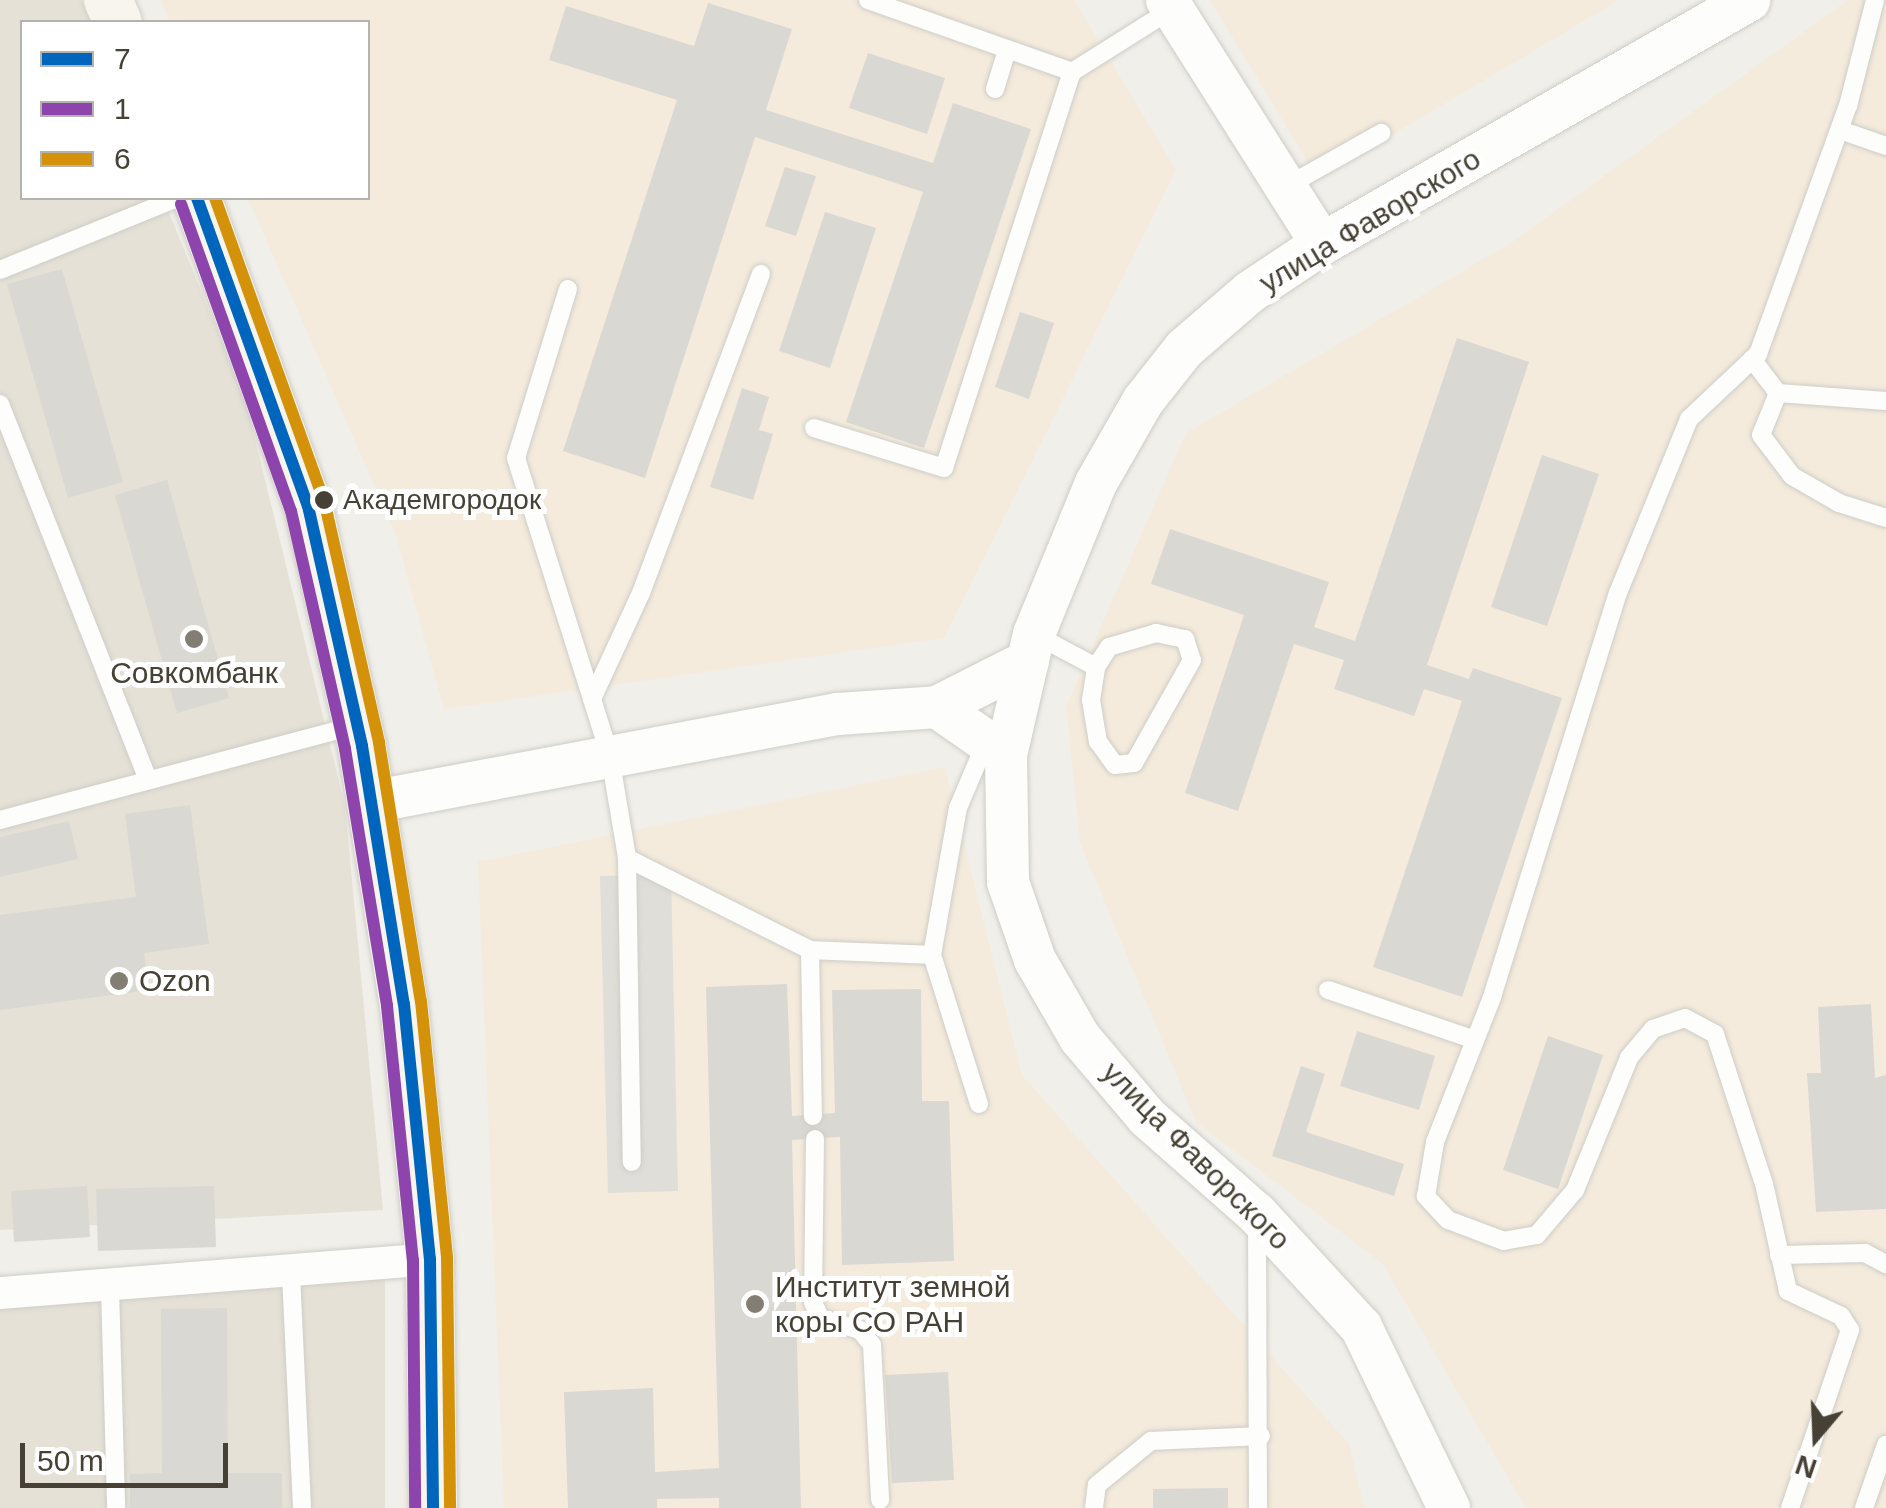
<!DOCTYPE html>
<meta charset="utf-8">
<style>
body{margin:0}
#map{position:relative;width:1886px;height:1508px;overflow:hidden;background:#f0efea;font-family:Arial,sans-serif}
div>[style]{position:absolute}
.residential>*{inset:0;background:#e5e1d7}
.commercial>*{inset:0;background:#f4ebdc}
.parking>*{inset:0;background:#e0ded9}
.building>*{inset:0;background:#dad8d2}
.roads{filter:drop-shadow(0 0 2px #cecdc7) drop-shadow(0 0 2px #cecdc7)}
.service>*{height:18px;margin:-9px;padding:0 9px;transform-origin:9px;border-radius:9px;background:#fdfdfc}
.minor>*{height:32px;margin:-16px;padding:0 16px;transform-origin:16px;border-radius:16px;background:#fdfdfc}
.tertiary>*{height:42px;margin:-21px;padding:0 21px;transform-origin:21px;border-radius:21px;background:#fdfdfc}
.secondary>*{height:48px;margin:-24px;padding:0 24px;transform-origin:24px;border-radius:24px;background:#f7f5ee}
.bus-1>*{height:12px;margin:-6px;padding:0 6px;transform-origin:6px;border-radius:6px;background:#0065bd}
.bus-2>*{height:12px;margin:-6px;padding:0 6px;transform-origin:6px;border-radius:6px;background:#8e44ad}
.bus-3>*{height:12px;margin:-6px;padding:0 6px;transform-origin:6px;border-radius:6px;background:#d4920b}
.dots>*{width:28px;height:28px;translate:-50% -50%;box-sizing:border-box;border:5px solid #fff;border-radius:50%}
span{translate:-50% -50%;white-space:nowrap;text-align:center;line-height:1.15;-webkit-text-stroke:10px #fff;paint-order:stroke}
.bus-label{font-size:28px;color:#474135}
.left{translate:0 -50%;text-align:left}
.street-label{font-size:30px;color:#474135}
.poi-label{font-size:30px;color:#474135}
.legend{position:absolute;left:20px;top:20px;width:350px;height:180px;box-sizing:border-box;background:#fff;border:2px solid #b5b3ae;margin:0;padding:12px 18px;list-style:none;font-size:30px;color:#474135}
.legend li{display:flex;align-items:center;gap:20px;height:50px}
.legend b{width:50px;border:2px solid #b5b3ae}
.north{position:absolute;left:1766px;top:1388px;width:100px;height:100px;-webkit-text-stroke:8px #fff;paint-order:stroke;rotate:199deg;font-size:28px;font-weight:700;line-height:40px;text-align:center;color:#474135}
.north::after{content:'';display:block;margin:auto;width:35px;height:45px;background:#474135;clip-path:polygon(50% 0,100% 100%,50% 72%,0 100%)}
.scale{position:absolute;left:20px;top:1443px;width:208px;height:45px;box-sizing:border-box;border:5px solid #474135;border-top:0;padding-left:12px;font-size:30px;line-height:35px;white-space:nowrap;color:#474135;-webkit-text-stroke:8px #fff;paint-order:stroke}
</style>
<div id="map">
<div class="residential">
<div style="clip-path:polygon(0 0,81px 0,91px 22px,22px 22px,22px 198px,163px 198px,245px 398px,345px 806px,383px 1210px,0 1230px)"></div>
<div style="clip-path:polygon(385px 1261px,385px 1508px,0 1508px,0 1281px)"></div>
</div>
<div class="commercial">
<div style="clip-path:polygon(161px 0,1074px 0,1176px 170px,944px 638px,444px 709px,395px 532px,248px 198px,368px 198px,368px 22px,170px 22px)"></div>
<div style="clip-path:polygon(1210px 0,1619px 0,1318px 179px)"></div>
<div style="clip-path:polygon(1848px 0,1886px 0,1886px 1508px,1526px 1508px,1382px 1263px,1196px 1122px,1080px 842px,1066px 706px,1186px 433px,1511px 243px)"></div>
<div style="clip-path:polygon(945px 767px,1022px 1075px,1349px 1444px,1364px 1508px,504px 1508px,478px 862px)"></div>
</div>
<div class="parking">
<div style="clip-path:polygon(671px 875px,678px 1191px,608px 1193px,600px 876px)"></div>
</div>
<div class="building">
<div style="clip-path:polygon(708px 3px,792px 29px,766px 110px,933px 163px,953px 103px,1031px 129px,924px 448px,846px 422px,923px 192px,755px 137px,645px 478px,563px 451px,677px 100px,549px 60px,566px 6px,694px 46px)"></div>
<div style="clip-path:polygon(868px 53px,945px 78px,927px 134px,849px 108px)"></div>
<div style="clip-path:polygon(785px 167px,816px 176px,796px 236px,765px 226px)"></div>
<div style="clip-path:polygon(825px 212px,876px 228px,830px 368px,779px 351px)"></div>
<div style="clip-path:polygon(62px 269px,123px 482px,68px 498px,7px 284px)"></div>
<div style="clip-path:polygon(1020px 312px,1054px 323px,1029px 399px,995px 387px)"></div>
<div style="clip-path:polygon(1457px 338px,1529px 362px,1427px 665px,1469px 679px,1473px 668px,1562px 698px,1462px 997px,1373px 967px,1462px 701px,1424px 689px,1414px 716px,1334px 689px,1344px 660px,1294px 644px,1238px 811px,1185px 793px,1244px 615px,1151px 584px,1170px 529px,1329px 582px,1314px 627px,1355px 641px)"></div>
<div style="clip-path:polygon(742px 388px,769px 397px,759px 430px,773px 434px,753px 500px,710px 487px)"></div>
<div style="clip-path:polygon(1542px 455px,1599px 474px,1547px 626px,1491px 607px)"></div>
<div style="clip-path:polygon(167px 480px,229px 698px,177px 713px,115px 495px)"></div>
<div style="clip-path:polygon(190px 805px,209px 944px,144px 953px,149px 990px,0 1010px,0 915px,136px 897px,125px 814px)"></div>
<div style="clip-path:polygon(69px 821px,78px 859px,0 877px,0 837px)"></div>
<div style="clip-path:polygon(787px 984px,792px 1116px,835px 1113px,832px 990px,921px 989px,922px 1101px,949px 1101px,954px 1261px,842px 1265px,840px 1137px,792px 1140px,801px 1508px,719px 1508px,719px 1498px,657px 1499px,657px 1508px,568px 1508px,564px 1392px,653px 1388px,655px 1472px,719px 1468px,706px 987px)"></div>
<div style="clip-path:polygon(1871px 1004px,1875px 1078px,1886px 1075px,1886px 1209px,1816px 1212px,1807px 1073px,1821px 1073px,1818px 1007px)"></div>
<div style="clip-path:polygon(1357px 1031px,1435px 1056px,1419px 1110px,1340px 1086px)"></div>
<div style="clip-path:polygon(1548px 1036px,1603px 1055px,1558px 1189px,1503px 1170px)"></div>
<div style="clip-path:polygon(1301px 1066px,1325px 1074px,1306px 1132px,1404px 1164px,1394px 1196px,1272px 1156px)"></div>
<div style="clip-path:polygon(87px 1186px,90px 1237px,14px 1242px,11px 1191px)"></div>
<div style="clip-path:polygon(214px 1186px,216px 1247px,98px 1251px,96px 1189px)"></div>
<div style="clip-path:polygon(227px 1308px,228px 1473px,282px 1473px,282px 1508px,130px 1508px,130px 1474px,162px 1473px,161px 1309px)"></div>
<div style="clip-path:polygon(948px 1372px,954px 1480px,892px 1483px,885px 1375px)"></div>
<div style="clip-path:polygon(1228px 1488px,1228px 1508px,1153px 1508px,1153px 1489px)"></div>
</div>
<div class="roads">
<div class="service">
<div style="left:868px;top:0;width:216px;rotate:19.4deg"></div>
<div style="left:995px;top:89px;width:41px;rotate:-72.9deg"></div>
<div style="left:1840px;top:130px;width:49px;rotate:19.2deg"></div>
<div style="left:1290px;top:192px;width:20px;rotate:-49deg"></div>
<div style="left:1303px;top:177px;width:90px;rotate:-29.4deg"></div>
<div style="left:0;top:270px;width:191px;rotate:-22.1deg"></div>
<div style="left:568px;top:289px;width:177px;rotate:107.1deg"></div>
<div style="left:516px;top:458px;width:313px;rotate:72.5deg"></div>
<div style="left:610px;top:757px;width:102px;rotate:80.4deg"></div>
<div style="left:627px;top:858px;width:304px;rotate:89.1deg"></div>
<div style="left:1752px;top:359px;width:43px;rotate:52.6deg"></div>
<div style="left:1778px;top:393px;width:45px;rotate:112deg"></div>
<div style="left:1761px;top:435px;width:51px;rotate:52.9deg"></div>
<div style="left:1792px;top:476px;width:54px;rotate:29.9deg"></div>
<div style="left:1839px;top:503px;width:49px;rotate:17.7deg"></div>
<div style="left:1778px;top:393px;width:108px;rotate:4.2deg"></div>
<div style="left:0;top:404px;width:402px;rotate:68.5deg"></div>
<div style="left:814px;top:428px;width:136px;rotate:17.1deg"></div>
<div style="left:944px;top:468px;width:416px;rotate:-72.1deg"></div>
<div style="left:1072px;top:72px;width:118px;rotate:-32.2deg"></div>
<div style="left:1034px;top:634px;width:70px;rotate:28deg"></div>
<div style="left:1096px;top:667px;width:24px;rotate:-57deg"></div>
<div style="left:1109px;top:647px;width:49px;rotate:-16.6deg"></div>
<div style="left:1156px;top:633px;width:30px;rotate:12deg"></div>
<div style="left:1185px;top:639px;width:22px;rotate:72deg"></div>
<div style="left:1192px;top:660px;width:118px;rotate:119.4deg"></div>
<div style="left:1134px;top:763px;width:19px;rotate:174deg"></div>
<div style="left:1115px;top:765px;width:29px;rotate:-126deg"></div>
<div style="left:1098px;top:742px;width:43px;rotate:-99.5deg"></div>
<div style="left:1091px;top:700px;width:33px;rotate:-81deg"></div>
<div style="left:592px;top:699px;width:117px;rotate:-65.2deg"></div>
<div style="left:641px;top:593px;width:341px;rotate:-69.4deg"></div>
<div style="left:0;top:820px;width:369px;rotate:-14.9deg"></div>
<div style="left:627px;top:858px;width:205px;rotate:26.7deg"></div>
<div style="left:810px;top:950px;width:122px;rotate:2.3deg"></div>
<div style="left:810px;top:950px;width:166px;rotate:89deg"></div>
<div style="left:1328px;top:990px;width:155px;rotate:18.8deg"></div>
<div style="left:979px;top:1104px;width:156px;rotate:-107.5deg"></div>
<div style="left:932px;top:955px;width:149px;rotate:-80deg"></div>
<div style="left:958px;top:808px;width:72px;rotate:-67deg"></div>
<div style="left:815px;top:1139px;width:163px;rotate:90.7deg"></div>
<div style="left:813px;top:1302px;width:17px;rotate:66deg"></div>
<div style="left:820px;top:1318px;width:42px;rotate:16.7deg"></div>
<div style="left:860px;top:1330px;width:19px;rotate:51deg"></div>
<div style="left:872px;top:1345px;width:155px;rotate:87deg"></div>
<div style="left:1257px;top:1224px;width:284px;rotate:89.8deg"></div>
<div style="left:1779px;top:1255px;width:86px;rotate:-1.3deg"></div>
<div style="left:1865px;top:1253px;width:24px;rotate:28deg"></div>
<div style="left:291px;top:1274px;width:234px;rotate:87.3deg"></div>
<div style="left:110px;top:1288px;width:220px;rotate:88.4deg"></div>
<div style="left:1094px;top:1508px;width:23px;rotate:-83deg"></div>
<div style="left:1097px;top:1485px;width:70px;rotate:-39.2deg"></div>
<div style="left:1151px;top:1441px;width:110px;rotate:-2.6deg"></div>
<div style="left:1790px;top:1508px;width:188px;rotate:-71.4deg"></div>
<div style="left:1850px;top:1330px;width:17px;rotate:-123deg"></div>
<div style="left:1841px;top:1316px;width:59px;rotate:-154.7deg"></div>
<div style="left:1788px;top:1291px;width:110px;rotate:-102.6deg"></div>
<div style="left:1764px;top:1184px;width:158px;rotate:-108.1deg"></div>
<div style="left:1715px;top:1034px;width:34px;rotate:-152deg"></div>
<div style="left:1685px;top:1018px;width:34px;rotate:161deg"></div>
<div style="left:1653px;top:1029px;width:38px;rotate:130deg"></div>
<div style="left:1629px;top:1058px;width:143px;rotate:112.2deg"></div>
<div style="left:1575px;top:1190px;width:59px;rotate:130.2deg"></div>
<div style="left:1537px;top:1235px;width:34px;rotate:170deg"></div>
<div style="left:1504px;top:1241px;width:60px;rotate:-159.4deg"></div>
<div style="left:1448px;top:1220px;width:33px;rotate:-133deg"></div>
<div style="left:1426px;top:1196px;width:55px;rotate:-80.5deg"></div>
<div style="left:1435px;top:1142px;width:156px;rotate:-68.5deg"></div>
<div style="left:1492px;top:997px;width:423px;rotate:-72.7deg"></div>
<div style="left:1618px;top:593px;width:188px;rotate:-67.8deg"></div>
<div style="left:1689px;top:419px;width:95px;rotate:-43.3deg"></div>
<div style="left:1758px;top:354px;width:264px;rotate:-70.1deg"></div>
<div style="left:1848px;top:106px;width:109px;rotate:-75.7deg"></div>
<div style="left:1864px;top:1508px;width:67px;rotate:-70.8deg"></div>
</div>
<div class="minor">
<div style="left:0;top:1293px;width:431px;rotate:-4.5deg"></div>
</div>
<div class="tertiary">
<div style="left:1167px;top:0;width:289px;rotate:57.6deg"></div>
<div style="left:937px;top:707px;width:84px;rotate:34.8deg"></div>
<div style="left:371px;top:802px;width:475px;rotate:-10.7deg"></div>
<div style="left:838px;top:714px;width:99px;rotate:-4deg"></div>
<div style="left:937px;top:707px;width:102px;rotate:-26.8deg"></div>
<div style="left:1449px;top:1508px;width:201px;rotate:-115.9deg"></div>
<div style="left:1361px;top:1327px;width:154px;rotate:-132.6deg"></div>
<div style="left:1257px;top:1214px;width:147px;rotate:-138.6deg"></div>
<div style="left:1147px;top:1117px;width:104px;rotate:-130.3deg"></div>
<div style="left:1080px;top:1038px;width:90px;rotate:-120deg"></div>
<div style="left:1035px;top:960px;width:83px;rotate:-109.1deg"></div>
<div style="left:1008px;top:882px;width:127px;rotate:-90.9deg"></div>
<div style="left:1006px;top:755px;width:124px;rotate:-77deg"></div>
<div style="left:1034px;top:634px;width:163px;rotate:-67.7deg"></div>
<div style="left:1096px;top:483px;width:95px;rotate:-60.2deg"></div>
<div style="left:1143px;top:401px;width:66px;rotate:-51.7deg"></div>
<div style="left:1184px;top:349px;width:87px;rotate:-40.8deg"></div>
<div style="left:1250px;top:292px;width:87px;rotate:-33.7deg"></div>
<div style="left:1322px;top:244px;width:492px;rotate:-29.7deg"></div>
</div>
<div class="secondary">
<div style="left:108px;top:0;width:24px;rotate:66deg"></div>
<div style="left:197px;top:198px;width:327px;rotate:70.2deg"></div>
<div style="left:308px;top:506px;width:246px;rotate:77.3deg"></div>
<div style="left:362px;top:746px;width:261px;rotate:80.8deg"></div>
<div style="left:404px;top:1004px;width:256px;rotate:84.2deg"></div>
<div style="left:430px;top:1259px;width:249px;rotate:89.3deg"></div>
</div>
</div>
<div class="bus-1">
<div style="left:197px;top:198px;width:327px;rotate:70.2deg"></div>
<div style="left:308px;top:506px;width:246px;rotate:77.3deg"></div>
<div style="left:362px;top:746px;width:261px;rotate:80.8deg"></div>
<div style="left:404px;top:1004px;width:256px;rotate:84.2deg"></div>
<div style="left:430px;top:1259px;width:249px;rotate:89.3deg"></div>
</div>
<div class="bus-2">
<div style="left:181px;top:204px;width:326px;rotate:70.3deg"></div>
<div style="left:291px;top:511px;width:244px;rotate:77.2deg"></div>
<div style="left:345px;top:749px;width:260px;rotate:80.7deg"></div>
<div style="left:387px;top:1006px;width:255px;rotate:84.2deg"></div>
<div style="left:413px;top:1260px;width:248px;rotate:89.5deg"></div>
</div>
<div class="bus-3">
<div style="left:215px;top:198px;width:321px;rotate:70.2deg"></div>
<div style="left:324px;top:500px;width:249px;rotate:77.2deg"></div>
<div style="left:379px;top:743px;width:261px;rotate:80.8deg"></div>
<div style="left:421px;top:1001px;width:257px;rotate:84.2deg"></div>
<div style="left:447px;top:1257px;width:251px;rotate:89.3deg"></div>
</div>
<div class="dots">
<div style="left:324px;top:500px;background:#474135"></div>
<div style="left:194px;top:639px;background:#827e74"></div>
<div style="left:119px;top:981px;background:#827e74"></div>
<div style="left:755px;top:1304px;background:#827e74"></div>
</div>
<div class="bus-label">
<span class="left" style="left:343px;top:500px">Академгородок</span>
</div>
<div class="street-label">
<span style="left:1370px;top:221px;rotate:-31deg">улица Фаворского</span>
<span style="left:1196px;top:1156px;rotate:45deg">улица Фаворского</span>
</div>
<div class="poi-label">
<span style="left:194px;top:673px">Совкомбанк</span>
<span class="left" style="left:139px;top:981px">Ozon</span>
<span class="left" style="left:775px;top:1304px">Институт земной<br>коры СО РАН</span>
</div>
<ul class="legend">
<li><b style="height:12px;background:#0065bd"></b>7</li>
<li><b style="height:12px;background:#8e44ad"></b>1</li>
<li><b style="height:12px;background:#d4920b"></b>6</li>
</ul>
<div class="north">N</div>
<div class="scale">50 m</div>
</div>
